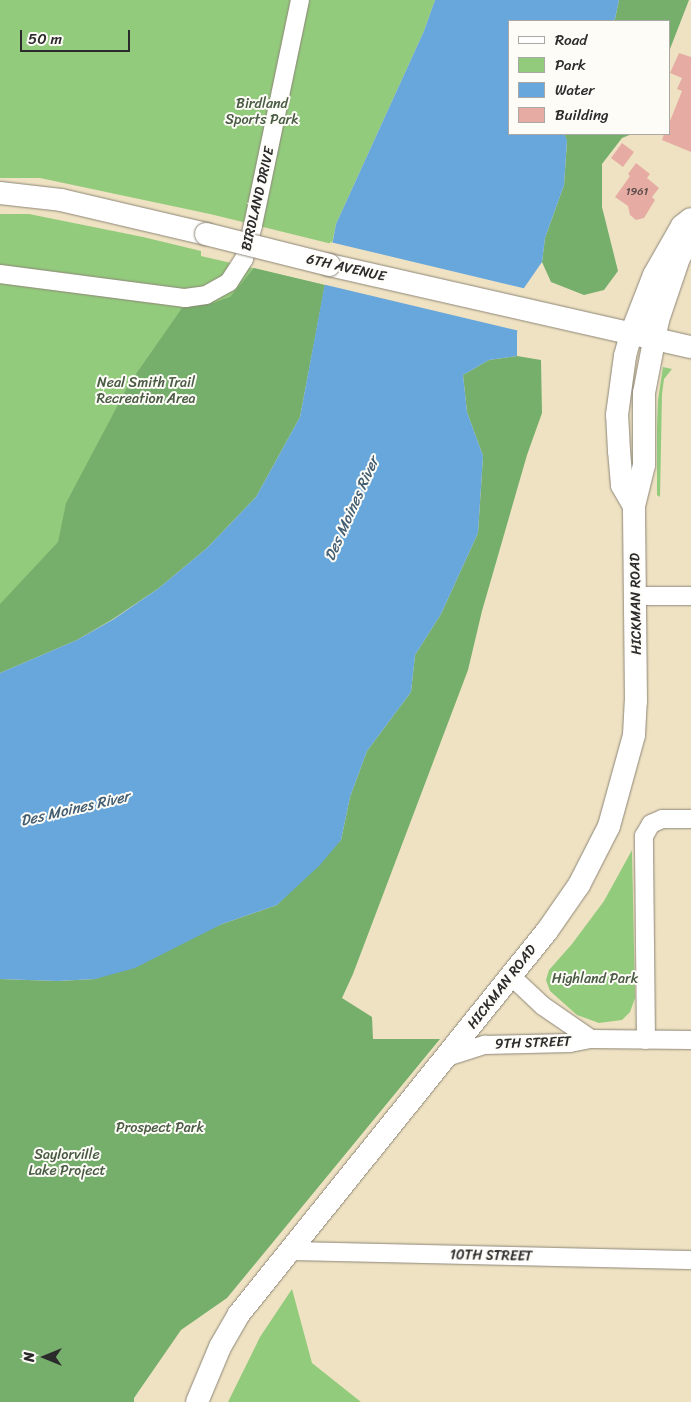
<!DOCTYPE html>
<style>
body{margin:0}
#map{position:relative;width:691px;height:1402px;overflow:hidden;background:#efe2c3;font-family:Sriracha,sans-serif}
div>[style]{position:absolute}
.green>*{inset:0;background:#93cb7d}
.forest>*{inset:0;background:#76af6c}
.water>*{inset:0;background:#68a7db}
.pier>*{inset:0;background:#efe2c3}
.building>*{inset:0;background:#e6aca4}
.roads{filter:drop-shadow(0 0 1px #8d8677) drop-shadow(0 0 1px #8d8677)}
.minor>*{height:18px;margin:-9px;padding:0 9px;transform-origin:9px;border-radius:9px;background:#fff}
.major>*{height:22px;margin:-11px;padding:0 11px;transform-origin:11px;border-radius:11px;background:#fff}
.bridges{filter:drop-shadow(0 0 1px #8d8677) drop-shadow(0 0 1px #8d8677)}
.major-bridge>*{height:22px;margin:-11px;padding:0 11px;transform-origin:11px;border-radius:11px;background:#fff}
span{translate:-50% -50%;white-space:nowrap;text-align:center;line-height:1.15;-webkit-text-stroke:4px #fdfcf7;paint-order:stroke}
.number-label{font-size:11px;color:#5a4b49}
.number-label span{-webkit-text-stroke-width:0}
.park-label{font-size:14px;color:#4a5b44}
.street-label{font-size:14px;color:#2b2b2b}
.water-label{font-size:15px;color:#435d71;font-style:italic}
.legend{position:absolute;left:508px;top:20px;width:162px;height:115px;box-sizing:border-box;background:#fdfcf7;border:1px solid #a9a8a5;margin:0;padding:6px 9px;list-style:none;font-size:15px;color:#2b2b2b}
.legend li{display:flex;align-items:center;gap:10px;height:25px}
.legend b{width:25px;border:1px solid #a9a8a5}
.north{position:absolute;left:20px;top:1332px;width:50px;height:50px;-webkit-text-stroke:4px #fdfcf7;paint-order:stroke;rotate:270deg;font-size:14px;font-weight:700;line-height:20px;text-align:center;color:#2b2b2b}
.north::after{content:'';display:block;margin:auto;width:18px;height:22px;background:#2b2b2b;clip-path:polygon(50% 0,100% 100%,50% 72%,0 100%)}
.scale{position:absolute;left:20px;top:30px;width:110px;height:22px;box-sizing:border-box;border:2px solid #2b2b2b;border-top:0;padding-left:6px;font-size:15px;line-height:18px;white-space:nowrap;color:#2b2b2b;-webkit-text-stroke:4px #fdfcf7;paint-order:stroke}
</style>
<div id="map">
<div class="green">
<div style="clip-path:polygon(0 0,435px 0,424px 31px,336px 224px,332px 244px,210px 214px,40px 178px,0 178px)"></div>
<div style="clip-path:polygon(0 214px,29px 214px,143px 237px,201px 251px,201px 256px,325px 285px,0 673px)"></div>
<div style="clip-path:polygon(663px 367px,672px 369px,664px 379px,662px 394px,660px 497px,657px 495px,657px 427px,658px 400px)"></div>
<div style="clip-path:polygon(632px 850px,635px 998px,630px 1012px,622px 1020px,599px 1023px,577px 1015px,550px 991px,546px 980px,549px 970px,572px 944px,604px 901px)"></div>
<div style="clip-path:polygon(292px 1289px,312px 1363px,361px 1402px,228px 1402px,260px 1337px)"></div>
</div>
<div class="forest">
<div style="clip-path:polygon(619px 0,689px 0,670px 49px,670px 21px,612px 21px,615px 19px)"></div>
<div style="clip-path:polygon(564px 134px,632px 134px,622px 138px,602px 164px,602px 207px,618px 271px,604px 290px,584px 295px,551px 282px,542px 262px,545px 238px,564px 185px,567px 141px)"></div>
<div style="clip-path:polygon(254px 268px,325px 285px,300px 417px,256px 497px,207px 548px,159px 588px,113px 619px,77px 640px,0 673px,0 604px,58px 542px,66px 503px,129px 384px,182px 308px,213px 303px,230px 297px)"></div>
<div style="clip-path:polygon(517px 356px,541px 360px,542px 413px,527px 455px,482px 611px,468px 670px,353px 974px,342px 998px,372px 1017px,373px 1039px,440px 1039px,227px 1298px,181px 1330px,134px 1398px,134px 1402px,0 1402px,0 979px,57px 981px,95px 979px,222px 924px,277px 905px,341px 840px,350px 797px,367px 751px,411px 692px,415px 655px,441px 614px,478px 533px,483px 456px,467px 412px,463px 375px,489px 360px)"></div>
</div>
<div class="water">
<div style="clip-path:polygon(435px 0,619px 0,615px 19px,612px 21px,510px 21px,510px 134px,564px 134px,567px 140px,564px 185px,545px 238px,542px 262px,524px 288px,517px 333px,517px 356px,489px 360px,463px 375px,467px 412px,483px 456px,478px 533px,441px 614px,415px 655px,411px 692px,367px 751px,350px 797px,341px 840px,320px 865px,277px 905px,222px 924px,135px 968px,95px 979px,57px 981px,0 979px,0 673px,77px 640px,114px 619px,159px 588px,207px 548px,256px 497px,300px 417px,336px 224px,424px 31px)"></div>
</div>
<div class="pier">
<div style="clip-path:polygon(330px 242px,527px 289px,520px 331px,322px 284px)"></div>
</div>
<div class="building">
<div style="clip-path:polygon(679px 53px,691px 57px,691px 152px,662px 140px,664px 134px,670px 134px,670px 121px,682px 91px,677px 89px,682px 78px,670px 73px)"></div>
<div style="clip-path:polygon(622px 143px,634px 152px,623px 167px,611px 158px)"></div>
<div style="clip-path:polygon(636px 163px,650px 174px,647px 178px,659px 188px,652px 197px,655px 200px,644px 218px,636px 220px,630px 215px,628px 206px,615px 197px,630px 176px,628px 174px)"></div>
</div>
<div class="roads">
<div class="minor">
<div style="left:0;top:274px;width:187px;rotate:7.4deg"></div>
<div style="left:185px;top:298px;width:21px;rotate:-8deg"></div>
<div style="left:206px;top:295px;width:26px;rotate:-29deg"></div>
<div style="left:229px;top:282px;width:27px;rotate:-57deg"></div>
<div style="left:244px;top:259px;width:35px;rotate:-75deg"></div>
<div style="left:253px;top:225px;width:230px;rotate:-78.2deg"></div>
<div style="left:635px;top:596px;width:56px"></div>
<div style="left:511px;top:976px;width:44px;rotate:43.2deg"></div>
<div style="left:543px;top:1006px;width:58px;rotate:34.5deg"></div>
<div style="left:646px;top:1040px;width:204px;rotate:-90.6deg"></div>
<div style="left:644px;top:836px;width:14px;rotate:-60deg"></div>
<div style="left:651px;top:824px;width:12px;rotate:-24deg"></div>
<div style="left:662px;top:819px;width:29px"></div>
<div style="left:447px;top:1057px;width:40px;rotate:-18deg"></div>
<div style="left:485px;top:1045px;width:85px;rotate:-1.3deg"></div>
<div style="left:570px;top:1043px;width:21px;rotate:-11deg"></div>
<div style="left:591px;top:1039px;width:100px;rotate:0.6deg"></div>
<div style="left:291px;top:1251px;width:400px;rotate:1.3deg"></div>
</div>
<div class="major">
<div style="left:0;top:193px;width:61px;rotate:6.5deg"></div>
<div style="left:61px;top:200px;width:149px;rotate:13.2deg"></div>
<div style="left:329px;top:265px;width:371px;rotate:12.8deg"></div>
<div style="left:634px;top:506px;width:24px;rotate:-120deg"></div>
<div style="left:622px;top:485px;width:34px;rotate:-95deg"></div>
<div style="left:619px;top:451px;width:36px;rotate:-93deg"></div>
<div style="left:617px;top:415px;width:60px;rotate:-82.3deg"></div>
<div style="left:625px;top:356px;width:23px;rotate:-75deg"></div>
<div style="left:631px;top:334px;width:63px;rotate:-68.7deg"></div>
<div style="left:654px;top:275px;width:56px;rotate:-60.3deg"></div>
<div style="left:682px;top:226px;width:11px;rotate:-38deg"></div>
<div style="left:197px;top:1402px;width:60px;rotate:-67.3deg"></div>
<div style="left:220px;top:1347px;width:38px;rotate:-60deg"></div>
<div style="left:239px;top:1314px;width:491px;rotate:-51.2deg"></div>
<div style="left:547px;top:931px;width:56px;rotate:-55.2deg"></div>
<div style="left:579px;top:885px;width:66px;rotate:-63deg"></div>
<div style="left:609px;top:826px;width:94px;rotate:-74.6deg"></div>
<div style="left:634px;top:735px;width:33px;rotate:-87deg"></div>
<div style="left:636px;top:702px;width:196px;rotate:-90.6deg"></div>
<div style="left:634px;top:506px;width:42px;rotate:-76.3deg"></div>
<div style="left:644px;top:465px;width:72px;rotate:-90deg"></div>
<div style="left:644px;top:393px;width:74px;rotate:-79.1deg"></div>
<div style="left:658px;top:320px;width:65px;rotate:-71.3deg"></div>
<div style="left:679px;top:258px;width:26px;rotate:-62deg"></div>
</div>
</div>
<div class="bridges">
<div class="major-bridge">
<div style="left:206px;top:234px;width:127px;rotate:14.1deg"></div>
</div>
</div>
<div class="number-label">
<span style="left:637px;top:192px">1961</span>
</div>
<div class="park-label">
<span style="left:262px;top:112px">Birdland<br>Sports Park</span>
<span style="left:146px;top:391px">Neal Smith Trail<br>Recreation Area</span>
<span style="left:595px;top:979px">Highland Park</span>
<span style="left:160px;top:1128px">Prospect Park</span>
<span style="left:67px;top:1163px">Saylorville<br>Lake Project</span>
</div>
<div class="street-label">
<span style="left:258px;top:199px;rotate:-77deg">BIRDLAND DRIVE</span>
<span style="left:346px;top:268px;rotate:13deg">6TH AVENUE</span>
<span style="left:636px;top:604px;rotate:-91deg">HICKMAN ROAD</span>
<span style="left:502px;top:987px;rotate:-52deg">HICKMAN ROAD</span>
<span style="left:533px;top:1043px;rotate:-2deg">9TH STREET</span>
<span style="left:491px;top:1256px;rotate:1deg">10TH STREET</span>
</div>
<div class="water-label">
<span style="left:352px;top:509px;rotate:-66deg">Des Moines River</span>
<span style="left:75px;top:809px;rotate:-13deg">Des Moines River</span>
</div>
<ul class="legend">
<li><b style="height:6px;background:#fff"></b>Road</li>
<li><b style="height:14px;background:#93cb7d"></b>Park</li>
<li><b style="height:14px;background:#68a7db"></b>Water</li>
<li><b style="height:14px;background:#e6aca4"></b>Building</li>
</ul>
<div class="north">N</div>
<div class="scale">50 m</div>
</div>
